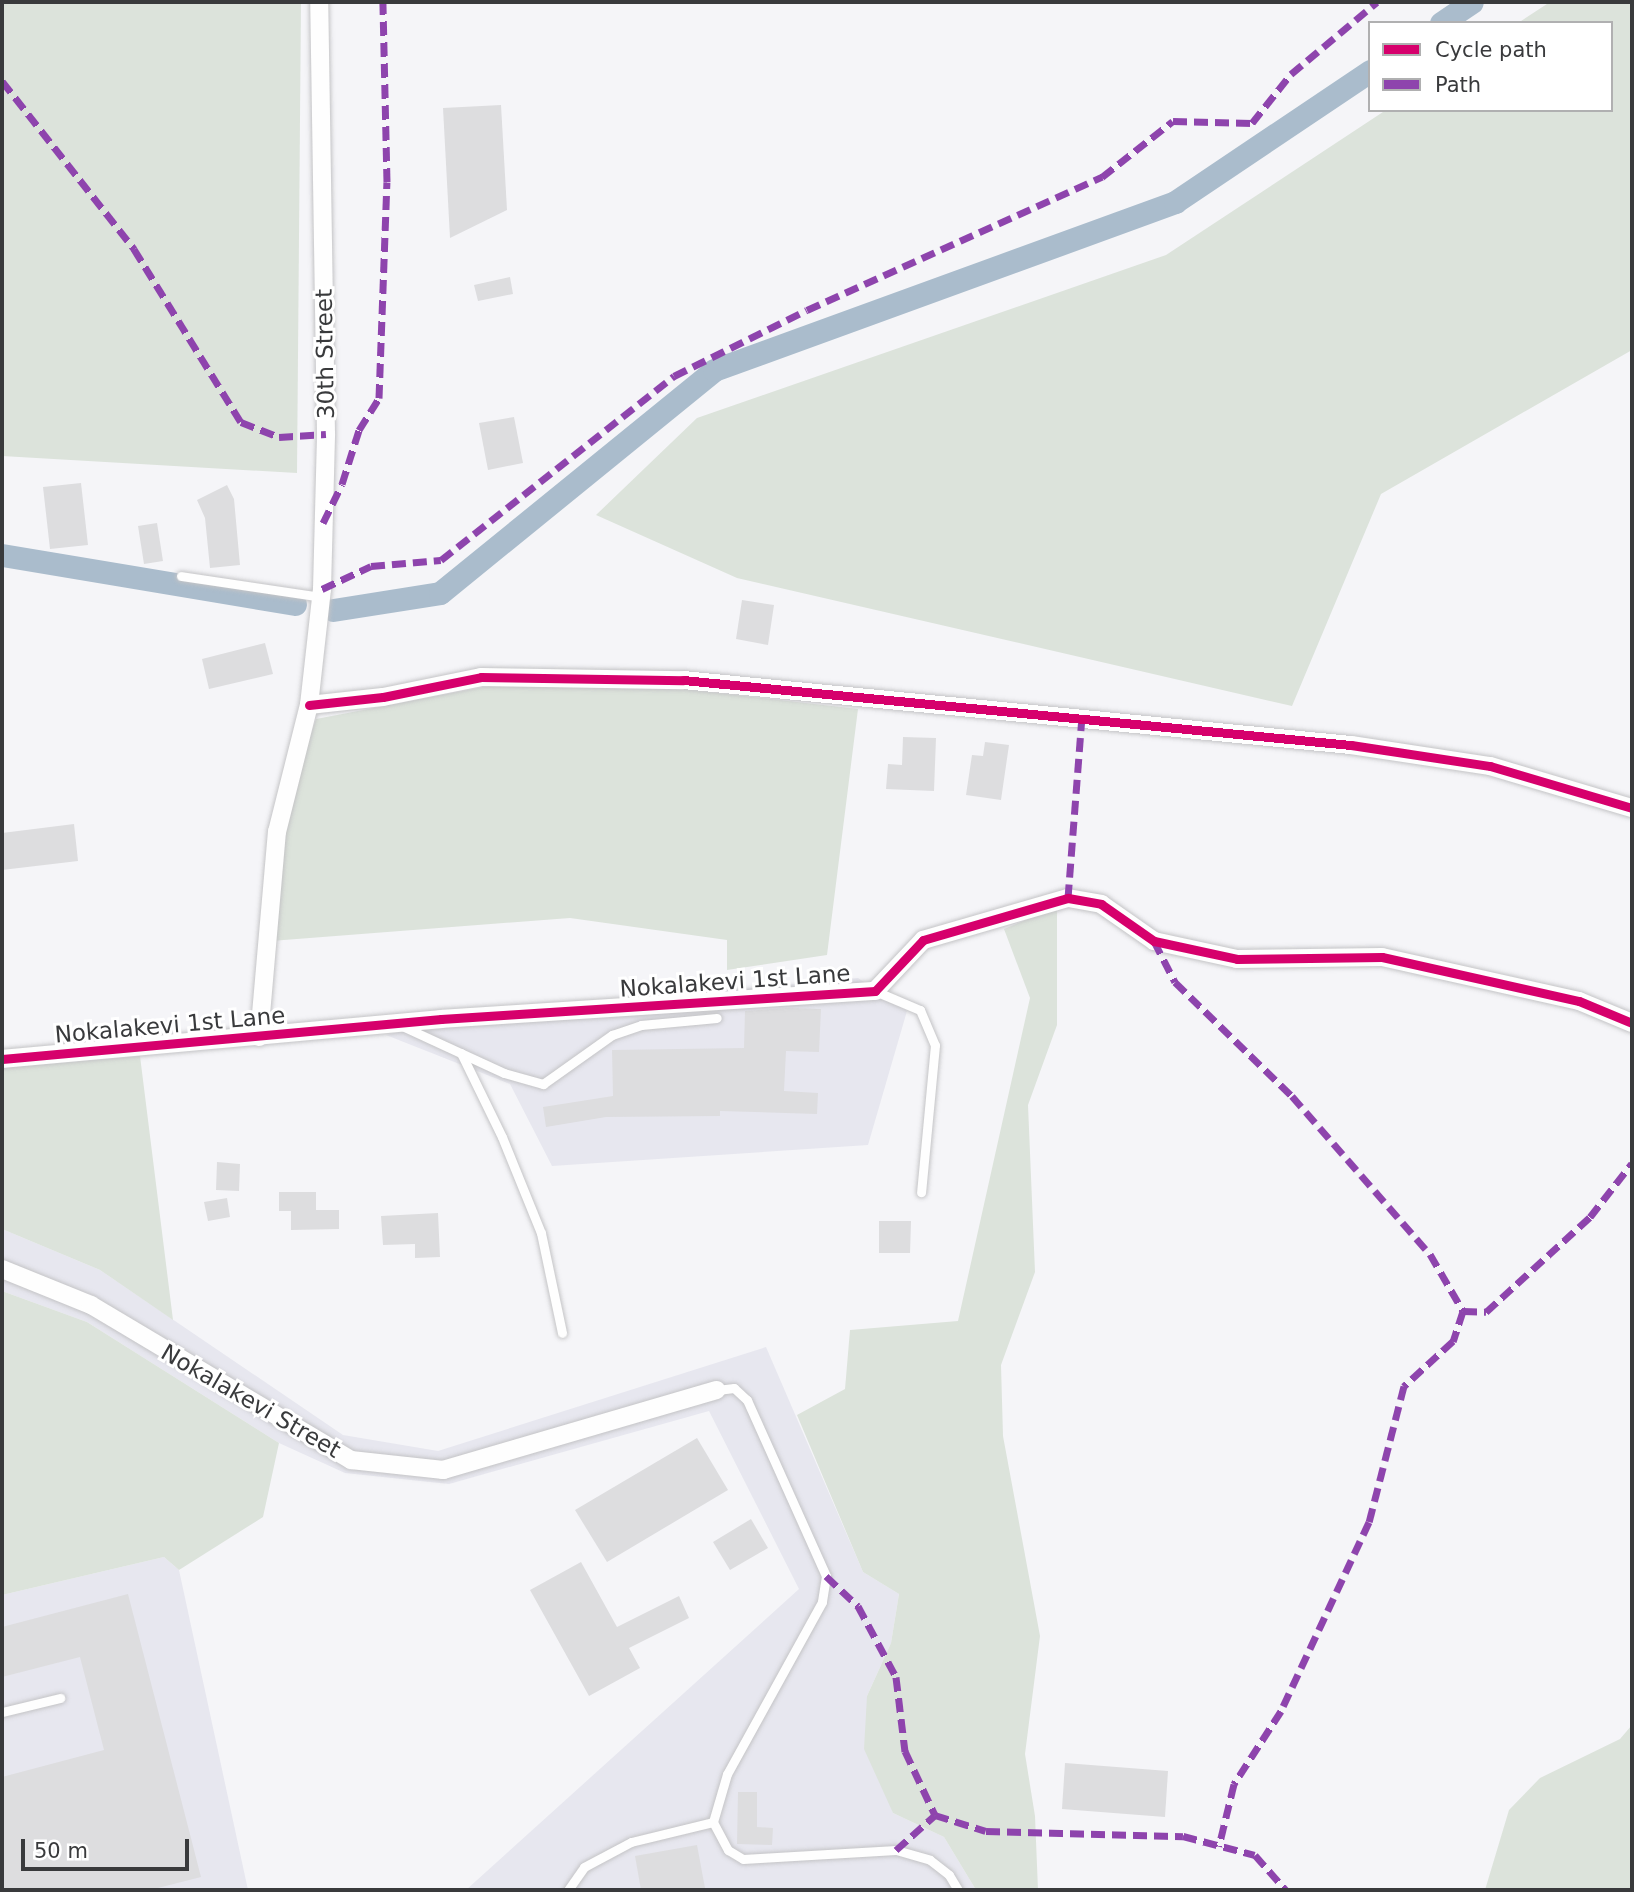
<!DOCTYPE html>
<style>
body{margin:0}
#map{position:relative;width:1634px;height:1892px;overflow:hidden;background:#f5f5f8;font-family:"DejaVu Sans",sans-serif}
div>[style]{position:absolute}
.built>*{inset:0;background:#e7e7ef}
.green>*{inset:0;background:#dce3db}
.canal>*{height:23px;margin:-11.5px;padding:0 11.5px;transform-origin:11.5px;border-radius:11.5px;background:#aabccc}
.building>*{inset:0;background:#dddddf}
.roads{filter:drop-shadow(0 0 2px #c4c4c6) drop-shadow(0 0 2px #c4c4c6)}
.lane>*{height:9px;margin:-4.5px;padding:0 4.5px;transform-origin:4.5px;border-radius:4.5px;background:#fefefe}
.street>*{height:18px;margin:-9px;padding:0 9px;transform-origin:9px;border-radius:9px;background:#fefefe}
.quiet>*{height:7px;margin-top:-3.5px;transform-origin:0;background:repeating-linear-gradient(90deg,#8e44ad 0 14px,transparent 0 21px)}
.cycleway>*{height:9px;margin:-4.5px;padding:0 4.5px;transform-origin:4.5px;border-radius:4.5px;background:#d6006c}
span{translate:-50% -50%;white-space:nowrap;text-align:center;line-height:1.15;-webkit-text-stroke:6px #fff;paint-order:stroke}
.street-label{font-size:23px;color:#393a3c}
.frame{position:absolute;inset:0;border:4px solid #393a3c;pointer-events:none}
.legend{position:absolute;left:1368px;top:21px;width:245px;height:91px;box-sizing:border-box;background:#fff;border:2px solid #b0b0b1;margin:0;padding:9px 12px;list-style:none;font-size:21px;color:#393a3c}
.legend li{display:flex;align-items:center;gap:14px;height:35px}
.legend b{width:35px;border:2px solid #b0b0b1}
.scale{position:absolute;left:21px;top:1839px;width:168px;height:32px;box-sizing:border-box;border:4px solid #393a3c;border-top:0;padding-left:9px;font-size:21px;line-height:24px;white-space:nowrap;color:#393a3c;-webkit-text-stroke:5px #fff;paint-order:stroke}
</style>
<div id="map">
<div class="built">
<div style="clip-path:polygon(858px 978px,907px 1011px,868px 1145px,552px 1166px,510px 1084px,386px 1035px,456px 1017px)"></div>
<div style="clip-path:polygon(2px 1229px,100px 1270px,343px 1435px,438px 1451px,766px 1347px,863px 1572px,899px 1594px,891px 1643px,867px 1696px,893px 1813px,944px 1837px,976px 1890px,466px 1890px,799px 1589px,709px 1411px,449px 1484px,345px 1473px,279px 1443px,87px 1322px,2px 1291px)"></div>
<div style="clip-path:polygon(164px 1557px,179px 1570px,248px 1890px,2px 1890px,2px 1595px)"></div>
</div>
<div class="green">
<div style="clip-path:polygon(2px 2px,301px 2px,297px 473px,2px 456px)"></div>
<div style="clip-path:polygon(1550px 2px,1632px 2px,1632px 350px,1381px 494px,1292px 706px,737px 578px,596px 515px,697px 418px,1166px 255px,1386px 110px,1611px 110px,1611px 23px,1518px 23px)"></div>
<div style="clip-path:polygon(489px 686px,683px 689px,858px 709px,827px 955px,727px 970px,727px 940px,570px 918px,271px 941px,280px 826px,316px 719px)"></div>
<div style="clip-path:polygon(1057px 907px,1057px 1025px,1028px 1105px,1035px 1272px,1001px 1365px,1003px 1436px,1040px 1636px,1025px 1754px,1035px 1816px,1038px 1890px,976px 1890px,944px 1837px,893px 1813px,864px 1749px,867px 1696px,891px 1643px,899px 1594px,863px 1572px,797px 1415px,845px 1389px,850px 1330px,958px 1321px,1030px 998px,1004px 929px)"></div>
<div style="clip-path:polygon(140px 1056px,173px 1320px,100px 1270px,2px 1229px,2px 1068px)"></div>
<div style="clip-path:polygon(2px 1291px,87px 1322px,279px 1443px,263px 1517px,179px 1570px,164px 1557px,2px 1595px)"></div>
<div style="clip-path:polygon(1632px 1725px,1632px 1890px,1485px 1890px,1509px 1810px,1540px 1778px,1620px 1739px)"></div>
</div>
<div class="canal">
<div style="left:1441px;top:23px;width:37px;rotate:-34deg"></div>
<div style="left:2px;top:555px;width:297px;rotate:9.5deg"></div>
<div style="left:333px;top:610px;width:108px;rotate:-9deg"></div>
<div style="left:440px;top:593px;width:353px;rotate:-39.1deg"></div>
<div style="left:714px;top:370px;width:491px;rotate:-20deg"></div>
<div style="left:1175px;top:202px;width:235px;rotate:-33.9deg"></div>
</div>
<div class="building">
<div style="clip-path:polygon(501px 105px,507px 210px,450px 238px,443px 108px)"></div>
<div style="clip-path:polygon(510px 277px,513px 294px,478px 301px,474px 285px)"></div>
<div style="clip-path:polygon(514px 417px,523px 463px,488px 470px,479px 423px)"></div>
<div style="clip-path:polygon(81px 483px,88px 545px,50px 549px,43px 487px)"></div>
<div style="clip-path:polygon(227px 485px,234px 499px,240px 565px,210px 568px,205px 518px,197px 500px)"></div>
<div style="clip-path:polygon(157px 523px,163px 561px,144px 564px,138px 526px)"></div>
<div style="clip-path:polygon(742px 600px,774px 605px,768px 645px,736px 639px)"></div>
<div style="clip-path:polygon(265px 643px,273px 674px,209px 689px,202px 659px)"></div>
<div style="clip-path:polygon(903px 737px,936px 738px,934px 791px,886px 789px,888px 764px,902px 765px)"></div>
<div style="clip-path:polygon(985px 742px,1009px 745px,1001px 800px,966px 795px,972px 755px,983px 756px)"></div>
<div style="clip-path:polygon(74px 824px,78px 861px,2px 870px,2px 833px)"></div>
<div style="clip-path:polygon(788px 1008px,821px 1009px,819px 1052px,786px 1051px,784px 1091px,818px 1093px,817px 1114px,720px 1111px,720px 1116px,606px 1117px,546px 1127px,543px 1107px,613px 1096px,612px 1050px,744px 1048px,745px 1011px)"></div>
<div style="clip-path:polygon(217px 1162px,240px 1164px,239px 1191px,216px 1190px)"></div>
<div style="clip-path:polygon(279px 1192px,316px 1192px,316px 1210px,339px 1210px,339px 1229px,291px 1230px,291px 1211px,279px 1211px)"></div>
<div style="clip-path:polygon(227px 1198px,230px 1217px,208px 1221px,204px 1202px)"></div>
<div style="clip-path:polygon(438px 1213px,440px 1257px,415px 1258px,415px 1244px,383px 1245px,381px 1216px)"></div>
<div style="clip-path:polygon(879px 1221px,911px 1221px,910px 1253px,879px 1253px)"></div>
<div style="clip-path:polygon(697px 1438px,728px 1490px,607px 1562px,575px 1510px)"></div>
<div style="clip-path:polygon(751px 1519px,768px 1548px,730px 1570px,713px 1542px)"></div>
<div style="clip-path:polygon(581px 1562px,617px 1627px,679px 1596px,689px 1618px,629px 1648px,640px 1668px,589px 1696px,530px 1590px)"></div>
<div style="clip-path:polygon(128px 1594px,201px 1877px,150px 1890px,2px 1890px,2px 1777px,104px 1750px,80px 1657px,2px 1677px,2px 1627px)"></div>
<div style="clip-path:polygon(1065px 1763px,1168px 1771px,1165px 1817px,1062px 1809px)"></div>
<div style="clip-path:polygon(738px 1792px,757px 1792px,757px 1827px,773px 1828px,772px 1845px,737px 1844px)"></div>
<div style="clip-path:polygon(697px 1845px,705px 1888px,641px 1890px,635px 1856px)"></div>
</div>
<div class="roads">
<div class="lane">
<div style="left:181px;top:576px;width:142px;rotate:8.5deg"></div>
<div style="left:875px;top:991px;width:49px;rotate:22.9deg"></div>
<div style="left:920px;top:1010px;width:38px;rotate:67deg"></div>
<div style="left:935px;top:1045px;width:148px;rotate:95.4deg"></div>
<div style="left:402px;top:1026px;width:112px;rotate:24.7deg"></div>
<div style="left:504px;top:1073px;width:41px;rotate:15.8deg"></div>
<div style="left:543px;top:1084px;width:85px;rotate:-35.4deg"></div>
<div style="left:612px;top:1035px;width:31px;rotate:-19deg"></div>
<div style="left:641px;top:1025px;width:76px;rotate:-5.3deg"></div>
<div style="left:461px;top:1053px;width:93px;rotate:64deg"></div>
<div style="left:502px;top:1137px;width:104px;rotate:67.9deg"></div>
<div style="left:541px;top:1233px;width:102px;rotate:78.1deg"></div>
<div style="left:717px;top:1390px;width:17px;rotate:-7deg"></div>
<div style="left:734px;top:1388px;width:18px;rotate:43deg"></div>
<div style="left:747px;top:1400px;width:193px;rotate:65.8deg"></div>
<div style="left:826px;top:1576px;width:26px;rotate:99deg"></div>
<div style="left:822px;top:1602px;width:196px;rotate:118.9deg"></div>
<div style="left:727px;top:1774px;width:50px;rotate:106.3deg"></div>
<div style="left:713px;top:1822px;width:32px;rotate:62deg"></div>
<div style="left:728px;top:1850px;width:17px;rotate:31deg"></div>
<div style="left:743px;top:1859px;width:153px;rotate:-3.4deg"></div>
<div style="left:896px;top:1850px;width:35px;rotate:16deg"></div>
<div style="left:930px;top:1860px;width:24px;rotate:38deg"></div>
<div style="left:949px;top:1875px;width:17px;rotate:59deg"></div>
<div style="left:2px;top:1712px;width:60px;rotate:-13.6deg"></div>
<div style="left:568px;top:1890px;width:28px;rotate:-55deg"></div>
<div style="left:584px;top:1867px;width:53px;rotate:-28deg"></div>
<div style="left:631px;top:1842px;width:84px;rotate:-13.7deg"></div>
</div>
<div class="street">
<div style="left:309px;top:705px;width:74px;rotate:-6.2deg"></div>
<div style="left:383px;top:697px;width:100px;rotate:-11.5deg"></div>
<div style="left:481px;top:677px;width:202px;rotate:0.9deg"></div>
<div style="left:683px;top:680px;width:671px;rotate:5.56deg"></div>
<div style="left:1351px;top:745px;width:141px;rotate:8.6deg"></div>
<div style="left:1490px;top:766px;width:148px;rotate:16.5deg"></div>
<div style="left:259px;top:1037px;width:206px;rotate:-85deg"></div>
<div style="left:277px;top:832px;width:131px;rotate:-75.9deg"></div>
<div style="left:309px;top:705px;width:117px;rotate:-83.6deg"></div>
<div style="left:322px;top:589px;width:155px;rotate:-88.5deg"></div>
<div style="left:326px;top:434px;width:432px;rotate:-90.9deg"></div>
<div style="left:2px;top:1059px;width:441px;rotate:-5.2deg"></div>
<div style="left:441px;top:1019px;width:435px;rotate:-3.7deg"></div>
<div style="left:875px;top:991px;width:70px;rotate:-46.7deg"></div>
<div style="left:923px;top:940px;width:151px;rotate:-16.2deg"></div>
<div style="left:1068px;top:898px;width:34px;rotate:10deg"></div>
<div style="left:1101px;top:904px;width:65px;rotate:34.9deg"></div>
<div style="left:1154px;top:941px;width:85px;rotate:12.2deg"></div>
<div style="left:1237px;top:959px;width:145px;rotate:-0.8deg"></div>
<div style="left:1382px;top:957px;width:202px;rotate:12.6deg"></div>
<div style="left:1579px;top:1001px;width:57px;rotate:22.5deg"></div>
<div style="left:2px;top:1269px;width:96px;rotate:22deg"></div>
<div style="left:91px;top:1305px;width:303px;rotate:30.8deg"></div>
<div style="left:351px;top:1460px;width:93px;rotate:6.2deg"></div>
<div style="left:443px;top:1470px;width:285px;rotate:-16.3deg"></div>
</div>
</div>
<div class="quiet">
<div style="left:2px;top:81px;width:214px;rotate:51.8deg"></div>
<div style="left:134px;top:249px;width:203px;rotate:58.3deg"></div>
<div style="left:241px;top:422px;width:41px;rotate:21.5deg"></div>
<div style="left:279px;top:437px;width:47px;rotate:-3.7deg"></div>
<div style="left:323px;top:523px;width:43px;rotate:-64deg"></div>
<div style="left:342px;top:484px;width:57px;rotate:-72.5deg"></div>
<div style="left:359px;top:430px;width:38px;rotate:-58deg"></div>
<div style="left:379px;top:398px;width:216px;rotate:-87.9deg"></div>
<div style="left:387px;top:182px;width:180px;rotate:-91.3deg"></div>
<div style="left:322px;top:589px;width:54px;rotate:-25.1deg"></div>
<div style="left:371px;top:566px;width:70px;rotate:-4.9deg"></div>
<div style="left:441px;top:560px;width:297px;rotate:-38.3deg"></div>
<div style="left:674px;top:376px;width:148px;rotate:-26.4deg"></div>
<div style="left:807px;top:310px;width:324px;rotate:-24.3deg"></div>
<div style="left:1102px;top:177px;width:90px;rotate:-38.3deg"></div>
<div style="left:1173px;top:121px;width:79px;rotate:1.5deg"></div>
<div style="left:1252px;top:123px;width:63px;rotate:-51.5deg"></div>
<div style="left:1291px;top:74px;width:112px;rotate:-39.9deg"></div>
<div style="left:1068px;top:898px;width:182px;rotate:-85.6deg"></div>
<div style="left:1154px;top:941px;width:46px;rotate:62.9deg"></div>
<div style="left:1175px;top:982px;width:163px;rotate:44.3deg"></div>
<div style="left:1292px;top:1096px;width:210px;rotate:48.9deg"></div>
<div style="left:1430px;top:1254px;width:66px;rotate:59.9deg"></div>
<div style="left:1463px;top:1311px;width:32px;rotate:108deg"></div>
<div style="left:1453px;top:1341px;width:67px;rotate:137.4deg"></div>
<div style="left:1404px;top:1386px;width:140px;rotate:104.4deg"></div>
<div style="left:1369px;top:1522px;width:208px;rotate:115deg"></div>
<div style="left:1281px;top:1711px;width:87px;rotate:122.8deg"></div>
<div style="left:1234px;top:1784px;width:64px;rotate:103.6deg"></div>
<div style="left:1463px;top:1311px;width:23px;rotate:2deg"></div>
<div style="left:1486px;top:1312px;width:141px;rotate:-42.4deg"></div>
<div style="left:1590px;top:1217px;width:68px;rotate:-52.1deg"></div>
<div style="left:826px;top:1576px;width:44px;rotate:43.2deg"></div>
<div style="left:858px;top:1606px;width:81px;rotate:61.8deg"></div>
<div style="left:896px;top:1677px;width:75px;rotate:83.1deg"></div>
<div style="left:905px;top:1751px;width:71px;rotate:64.9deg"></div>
<div style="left:896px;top:1850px;width:52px;rotate:-41.9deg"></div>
<div style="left:935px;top:1815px;width:53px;rotate:17.4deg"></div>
<div style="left:986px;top:1831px;width:197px;rotate:1.5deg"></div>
<div style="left:1183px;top:1836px;width:74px;rotate:14.8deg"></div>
<div style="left:1255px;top:1855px;width:47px;rotate:48.5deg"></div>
</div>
<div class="cycleway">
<div style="left:309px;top:705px;width:74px;rotate:-6.2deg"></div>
<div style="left:383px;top:697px;width:100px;rotate:-11.5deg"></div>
<div style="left:481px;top:677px;width:202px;rotate:0.9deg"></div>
<div style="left:683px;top:680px;width:671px;rotate:5.56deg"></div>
<div style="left:1351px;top:745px;width:141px;rotate:8.6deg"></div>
<div style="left:1490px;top:766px;width:148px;rotate:16.5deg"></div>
<div style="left:2px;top:1059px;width:441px;rotate:-5.2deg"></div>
<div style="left:441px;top:1019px;width:435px;rotate:-3.7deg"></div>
<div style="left:875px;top:991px;width:70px;rotate:-46.7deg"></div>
<div style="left:923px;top:940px;width:151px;rotate:-16.2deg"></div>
<div style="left:1068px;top:898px;width:34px;rotate:10deg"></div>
<div style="left:1101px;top:904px;width:65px;rotate:34.9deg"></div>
<div style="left:1154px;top:941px;width:85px;rotate:12.2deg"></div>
<div style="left:1237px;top:959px;width:145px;rotate:-0.8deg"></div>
<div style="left:1382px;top:957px;width:202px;rotate:12.6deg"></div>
<div style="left:1579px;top:1001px;width:57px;rotate:22.5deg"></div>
</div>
<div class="street-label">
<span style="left:325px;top:354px;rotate:-91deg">30th Street</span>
<span style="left:735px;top:981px;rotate:-4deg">Nokalakevi 1st Lane</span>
<span style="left:170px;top:1025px;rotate:-5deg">Nokalakevi 1st Lane</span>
<span style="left:251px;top:1401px;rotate:30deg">Nokalakevi Street</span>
</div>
<div class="frame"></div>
<ul class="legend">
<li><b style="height:9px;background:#d6006c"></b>Cycle path</li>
<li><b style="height:9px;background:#8e44ad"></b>Path</li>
</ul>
<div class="scale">50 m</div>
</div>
